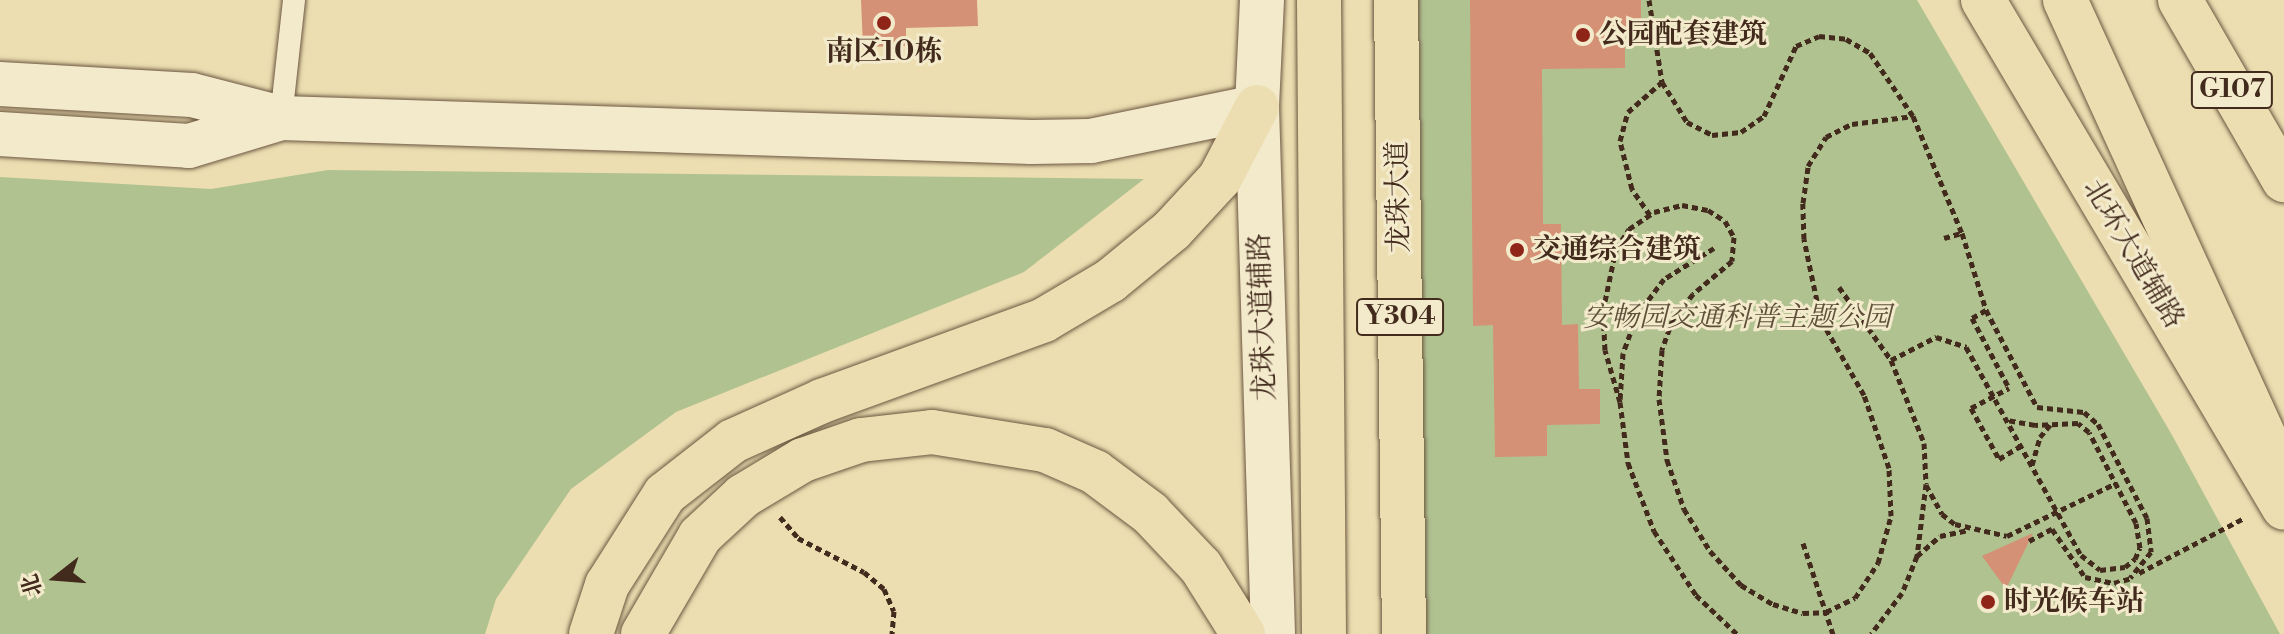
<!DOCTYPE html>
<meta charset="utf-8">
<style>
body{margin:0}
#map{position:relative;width:2284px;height:634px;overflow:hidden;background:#ecdeb1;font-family:"Libre Bodoni","Noto Serif SC",serif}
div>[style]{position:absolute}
.green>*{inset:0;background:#b1c291}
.building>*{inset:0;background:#d49175}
.path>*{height:5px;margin-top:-2.5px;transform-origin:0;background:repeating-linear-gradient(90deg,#422a1c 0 6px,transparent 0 10px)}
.roads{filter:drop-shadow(0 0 2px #6c5741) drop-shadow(0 0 2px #6c5741)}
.service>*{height:22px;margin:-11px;padding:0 11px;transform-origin:11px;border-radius:11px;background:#f3eacc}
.tertiary>*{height:44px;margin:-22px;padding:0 22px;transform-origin:22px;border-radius:22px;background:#f3eacc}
.secondary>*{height:44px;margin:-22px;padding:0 22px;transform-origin:22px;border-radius:22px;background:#f3eacc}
.primary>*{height:44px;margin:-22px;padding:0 22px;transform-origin:22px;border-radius:22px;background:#ecdeb1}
.trunk>*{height:44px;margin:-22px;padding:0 22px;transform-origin:22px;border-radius:22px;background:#ecdeb1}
.path-bridge>*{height:5px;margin-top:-2.5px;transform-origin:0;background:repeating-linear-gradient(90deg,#422a1c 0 6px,transparent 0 10px)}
.dots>*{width:22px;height:22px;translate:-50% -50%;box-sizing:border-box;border:4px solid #f3eacc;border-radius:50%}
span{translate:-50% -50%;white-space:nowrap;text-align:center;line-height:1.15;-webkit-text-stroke:6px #f3eacc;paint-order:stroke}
.shield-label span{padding:2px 6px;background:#f3eacc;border:2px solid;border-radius:6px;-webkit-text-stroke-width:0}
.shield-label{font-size:26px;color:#422a1c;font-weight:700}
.poi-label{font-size:28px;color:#422a1c;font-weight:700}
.left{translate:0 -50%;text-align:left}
.street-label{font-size:28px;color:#422a1c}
.park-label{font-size:28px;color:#5e5039;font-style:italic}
.north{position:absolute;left:16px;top:538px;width:80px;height:80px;-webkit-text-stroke:6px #f3eacc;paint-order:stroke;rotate:253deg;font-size:22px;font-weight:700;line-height:32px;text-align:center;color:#422a1c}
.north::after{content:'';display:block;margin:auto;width:28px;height:36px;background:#422a1c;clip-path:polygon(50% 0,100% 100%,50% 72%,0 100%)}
</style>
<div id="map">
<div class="green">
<div style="clip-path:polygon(1418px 0,1917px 0,2172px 435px,2280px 634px,1422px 634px)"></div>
<div style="clip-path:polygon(328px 170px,1144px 179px,1024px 272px,676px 412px,571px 489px,496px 599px,485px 634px,0 634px,0 177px,211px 189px)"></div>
</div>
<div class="building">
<div style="clip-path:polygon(861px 0,977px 0,978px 26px,906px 28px,906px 46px,863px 47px)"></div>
<div style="clip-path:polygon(1470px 0,1641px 0,1641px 31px,1625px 31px,1625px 68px,1542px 69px,1543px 224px,1561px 224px,1562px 325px,1578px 324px,1579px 389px,1600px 389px,1600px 424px,1547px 425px,1547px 456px,1495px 457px,1493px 325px,1473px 326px)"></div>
<div style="clip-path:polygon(2033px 533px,2006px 589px,1982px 556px)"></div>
</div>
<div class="path">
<div style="left:1649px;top:0;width:83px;rotate:81deg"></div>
<div style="left:1662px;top:82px;width:47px;rotate:58deg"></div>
<div style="left:1687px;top:122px;width:28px;rotate:27deg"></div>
<div style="left:1712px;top:135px;width:29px;rotate:-6deg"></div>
<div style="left:1741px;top:132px;width:28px;rotate:-35deg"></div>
<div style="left:1764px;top:116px;width:77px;rotate:-65.4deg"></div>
<div style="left:1796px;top:46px;width:25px;rotate:-23deg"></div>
<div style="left:1819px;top:36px;width:27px;rotate:6deg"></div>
<div style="left:1846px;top:39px;width:28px;rotate:30deg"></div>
<div style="left:1870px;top:53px;width:76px;rotate:55.7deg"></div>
<div style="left:1913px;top:116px;width:127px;rotate:67.3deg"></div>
<div style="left:1962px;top:233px;width:81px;rotate:72.7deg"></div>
<div style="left:1986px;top:310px;width:110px;rotate:62.3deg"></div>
<div style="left:2037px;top:407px;width:47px;rotate:6.1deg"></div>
<div style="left:2084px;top:412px;width:18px;rotate:41deg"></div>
<div style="left:2098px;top:424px;width:106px;rotate:62.5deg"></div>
<div style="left:2147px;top:518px;width:34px;rotate:83deg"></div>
<div style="left:2151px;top:552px;width:33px;rotate:129deg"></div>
<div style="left:1650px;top:215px;width:32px;rotate:-125deg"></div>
<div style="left:1632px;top:189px;width:49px;rotate:-104deg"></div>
<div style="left:1620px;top:141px;width:30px;rotate:-75deg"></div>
<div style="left:1628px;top:112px;width:45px;rotate:-41.4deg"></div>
<div style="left:1944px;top:238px;width:19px;rotate:-16deg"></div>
<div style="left:1714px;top:248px;width:59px;rotate:148.2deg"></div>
<div style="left:1664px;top:279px;width:45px;rotate:126.9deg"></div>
<div style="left:1637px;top:315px;width:40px;rotate:110.2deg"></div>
<div style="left:1623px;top:353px;width:49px;rotate:93.5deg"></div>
<div style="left:1620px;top:402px;width:62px;rotate:82.5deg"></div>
<div style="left:1628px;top:463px;width:73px;rotate:69.1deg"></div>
<div style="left:1654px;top:531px;width:77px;rotate:56.7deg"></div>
<div style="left:1696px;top:595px;width:57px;rotate:43.6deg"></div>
<div style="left:1839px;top:287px;width:90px;rotate:54.5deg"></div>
<div style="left:1891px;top:360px;width:89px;rotate:68.3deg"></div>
<div style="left:1924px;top:443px;width:41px;rotate:87.2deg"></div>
<div style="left:1926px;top:484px;width:73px;rotate:97.1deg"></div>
<div style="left:1917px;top:556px;width:40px;rotate:112deg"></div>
<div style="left:1902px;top:593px;width:51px;rotate:127.1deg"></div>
<div style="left:1986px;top:310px;width:16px;rotate:150deg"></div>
<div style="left:1972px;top:318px;width:79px;rotate:62.1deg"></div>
<div style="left:1891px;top:360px;width:51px;rotate:-27.1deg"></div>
<div style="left:1936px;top:337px;width:32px;rotate:18deg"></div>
<div style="left:1966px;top:347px;width:238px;rotate:61.1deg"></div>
<div style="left:2081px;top:555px;width:24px;rotate:38deg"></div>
<div style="left:2100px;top:570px;width:25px;rotate:-7deg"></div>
<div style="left:2125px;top:567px;width:13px;rotate:-39deg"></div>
<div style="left:2135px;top:559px;width:12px;rotate:-66deg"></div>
<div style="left:2140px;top:548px;width:25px;rotate:-99deg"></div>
<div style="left:2136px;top:523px;width:102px;rotate:-117.3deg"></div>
<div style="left:2089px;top:432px;width:14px;rotate:-141deg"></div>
<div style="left:2078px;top:423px;width:43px;rotate:177.3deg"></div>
<div style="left:2035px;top:425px;width:27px;rotate:-170deg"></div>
<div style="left:1620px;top:402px;width:54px;rotate:-106.1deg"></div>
<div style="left:1605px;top:350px;width:39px;rotate:-93deg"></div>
<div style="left:1603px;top:311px;width:63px;rotate:-78.2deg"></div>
<div style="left:1616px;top:249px;width:24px;rotate:-57deg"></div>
<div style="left:1629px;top:229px;width:30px;rotate:-34deg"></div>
<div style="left:1654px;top:212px;width:29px;rotate:-14deg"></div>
<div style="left:1682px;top:205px;width:26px;rotate:11deg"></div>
<div style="left:1708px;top:210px;width:20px;rotate:33deg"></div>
<div style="left:1725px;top:221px;width:18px;rotate:61deg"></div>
<div style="left:1734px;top:237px;width:24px;rotate:95deg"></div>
<div style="left:1732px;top:261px;width:51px;rotate:139.8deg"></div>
<div style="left:1693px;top:294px;width:32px;rotate:129deg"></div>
<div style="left:1673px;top:319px;width:33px;rotate:110deg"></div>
<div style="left:1662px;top:350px;width:49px;rotate:93.5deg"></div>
<div style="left:1659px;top:399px;width:62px;rotate:82.5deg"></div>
<div style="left:1667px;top:460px;width:52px;rotate:70.9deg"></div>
<div style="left:1684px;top:509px;width:49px;rotate:58.2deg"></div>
<div style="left:1710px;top:551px;width:46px;rotate:47.6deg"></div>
<div style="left:1741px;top:585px;width:37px;rotate:31deg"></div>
<div style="left:1773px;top:604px;width:31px;rotate:17deg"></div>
<div style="left:1803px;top:613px;width:23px;rotate:-2deg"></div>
<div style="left:1826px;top:612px;width:32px;rotate:-26deg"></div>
<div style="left:1855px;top:598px;width:42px;rotate:-56.7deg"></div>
<div style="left:1878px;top:563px;width:49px;rotate:-74.5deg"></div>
<div style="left:1891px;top:516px;width:48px;rotate:-92.4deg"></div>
<div style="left:1889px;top:468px;width:77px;rotate:-108.9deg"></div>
<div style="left:1864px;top:395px;width:86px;rotate:-119.8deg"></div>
<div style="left:1821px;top:320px;width:83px;rotate:-101.9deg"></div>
<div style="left:1804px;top:239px;width:36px;rotate:-92deg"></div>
<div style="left:1803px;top:203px;width:37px;rotate:-82deg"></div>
<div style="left:1808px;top:166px;width:34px;rotate:-58deg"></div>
<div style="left:1826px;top:137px;width:29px;rotate:-27deg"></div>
<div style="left:1852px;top:124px;width:62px;rotate:-7.5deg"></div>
<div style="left:1971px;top:408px;width:58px;rotate:61.2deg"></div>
<div style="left:1999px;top:459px;width:26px;rotate:-31deg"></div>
<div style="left:2032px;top:465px;width:29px;rotate:-74deg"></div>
<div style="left:2040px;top:437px;width:16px;rotate:-50deg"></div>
<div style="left:1926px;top:485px;width:33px;rotate:61deg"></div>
<div style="left:1942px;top:514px;width:16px;rotate:38deg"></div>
<div style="left:1955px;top:524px;width:53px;rotate:13deg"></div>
<div style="left:2007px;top:536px;width:121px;rotate:-25.9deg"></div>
<div style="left:780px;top:517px;width:28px;rotate:49deg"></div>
<div style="left:798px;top:538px;width:74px;rotate:27.3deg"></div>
<div style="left:864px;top:572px;width:26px;rotate:40deg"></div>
<div style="left:884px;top:589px;width:24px;rotate:66deg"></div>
<div style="left:894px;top:611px;width:23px;rotate:95deg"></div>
<div style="left:2029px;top:541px;width:26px;rotate:-28deg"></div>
<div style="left:2052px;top:529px;width:58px;rotate:55.5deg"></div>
<div style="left:2085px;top:577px;width:30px;rotate:12deg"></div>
<div style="left:2114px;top:583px;width:18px;rotate:-16deg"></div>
<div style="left:1803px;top:543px;width:96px;rotate:71.8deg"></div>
<div style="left:1917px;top:556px;width:30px;rotate:-41deg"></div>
<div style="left:1940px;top:536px;width:29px;rotate:-12deg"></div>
<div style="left:2139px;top:573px;width:119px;rotate:-27.6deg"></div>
</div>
<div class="roads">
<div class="service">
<div style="left:281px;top:118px;width:119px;rotate:-83.7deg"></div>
</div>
<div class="tertiary">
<div style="left:0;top:84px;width:192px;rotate:3.3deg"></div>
<div style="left:192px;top:95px;width:92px;rotate:14.5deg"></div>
<div style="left:281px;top:118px;width:751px;rotate:1.83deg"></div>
<div style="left:1032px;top:142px;width:59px;rotate:-1deg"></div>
<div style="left:1091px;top:141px;width:169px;rotate:-11.6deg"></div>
<div style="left:0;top:134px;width:189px;rotate:3.6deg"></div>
<div style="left:189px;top:146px;width:96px;rotate:-16.9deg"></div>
</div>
<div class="secondary">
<div style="left:1262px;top:0;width:107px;rotate:92.7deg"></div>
<div style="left:1257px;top:107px;width:527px;rotate:88.26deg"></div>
</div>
<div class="primary">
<div style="left:1319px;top:0;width:634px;rotate:89.55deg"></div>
<div style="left:1396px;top:0;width:634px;rotate:89.28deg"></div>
<div style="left:1983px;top:0;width:590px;rotate:59.35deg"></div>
</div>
<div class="trunk">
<div style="left:2065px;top:0;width:528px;rotate:65.48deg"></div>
<div style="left:2180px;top:0;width:208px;rotate:60deg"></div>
<div style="left:591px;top:634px;width:52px;rotate:-71.9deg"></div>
<div style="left:607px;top:585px;width:108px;rotate:-57.5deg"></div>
<div style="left:665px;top:494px;width:86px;rotate:-37.9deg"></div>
<div style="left:733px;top:441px;width:98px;rotate:-24.2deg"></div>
<div style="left:822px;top:401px;width:236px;rotate:-20deg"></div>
<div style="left:1044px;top:320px;width:77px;rotate:-30.6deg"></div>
<div style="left:1110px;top:281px;width:80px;rotate:-39.4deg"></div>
<div style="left:1172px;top:230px;width:71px;rotate:-47.3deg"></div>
<div style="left:1220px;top:178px;width:80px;rotate:-62.5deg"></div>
<div style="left:643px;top:634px;width:113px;rotate:-59.8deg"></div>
<div style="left:700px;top:536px;width:59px;rotate:-42.9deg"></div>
<div style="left:743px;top:496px;width:70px;rotate:-31deg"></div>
<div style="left:803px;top:460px;width:61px;rotate:-19deg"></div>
<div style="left:861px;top:440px;width:71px;rotate:-6.4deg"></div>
<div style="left:932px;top:432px;width:114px;rotate:9.1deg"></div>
<div style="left:1045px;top:450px;width:55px;rotate:23.7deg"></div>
<div style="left:1095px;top:472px;width:69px;rotate:36.7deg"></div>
<div style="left:1150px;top:513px;width:74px;rotate:46.6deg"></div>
<div style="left:1201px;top:567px;width:79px;rotate:57.9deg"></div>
</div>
</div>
<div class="path-bridge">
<div style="left:1971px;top:408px;width:43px;rotate:-27.8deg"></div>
</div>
<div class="dots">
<div style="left:884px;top:23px;background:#8f2418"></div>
<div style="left:1583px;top:35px;background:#8f2418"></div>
<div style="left:1517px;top:250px;background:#8f2418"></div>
<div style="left:1988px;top:602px;background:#8f2418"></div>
</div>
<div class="shield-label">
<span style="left:2232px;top:90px">G107</span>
<span style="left:1400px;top:317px">Y304</span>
</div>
<div class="poi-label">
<span class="left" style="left:1599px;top:35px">公园配套建筑</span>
<span style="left:884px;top:52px">南区10栋</span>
<span class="left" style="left:1533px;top:250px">交通综合建筑</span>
<span class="left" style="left:2004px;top:602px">时光候车站</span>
</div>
<div class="street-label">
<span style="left:1399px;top:197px;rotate:-91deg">龙珠大道</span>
<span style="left:2133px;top:254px;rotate:59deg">北环大道辅路</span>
<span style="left:1263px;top:317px;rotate:-92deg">龙珠大道辅路</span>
</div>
<div class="park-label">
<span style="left:1737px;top:318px">安畅园交通科普主题公园</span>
</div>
<div class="north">北</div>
</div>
